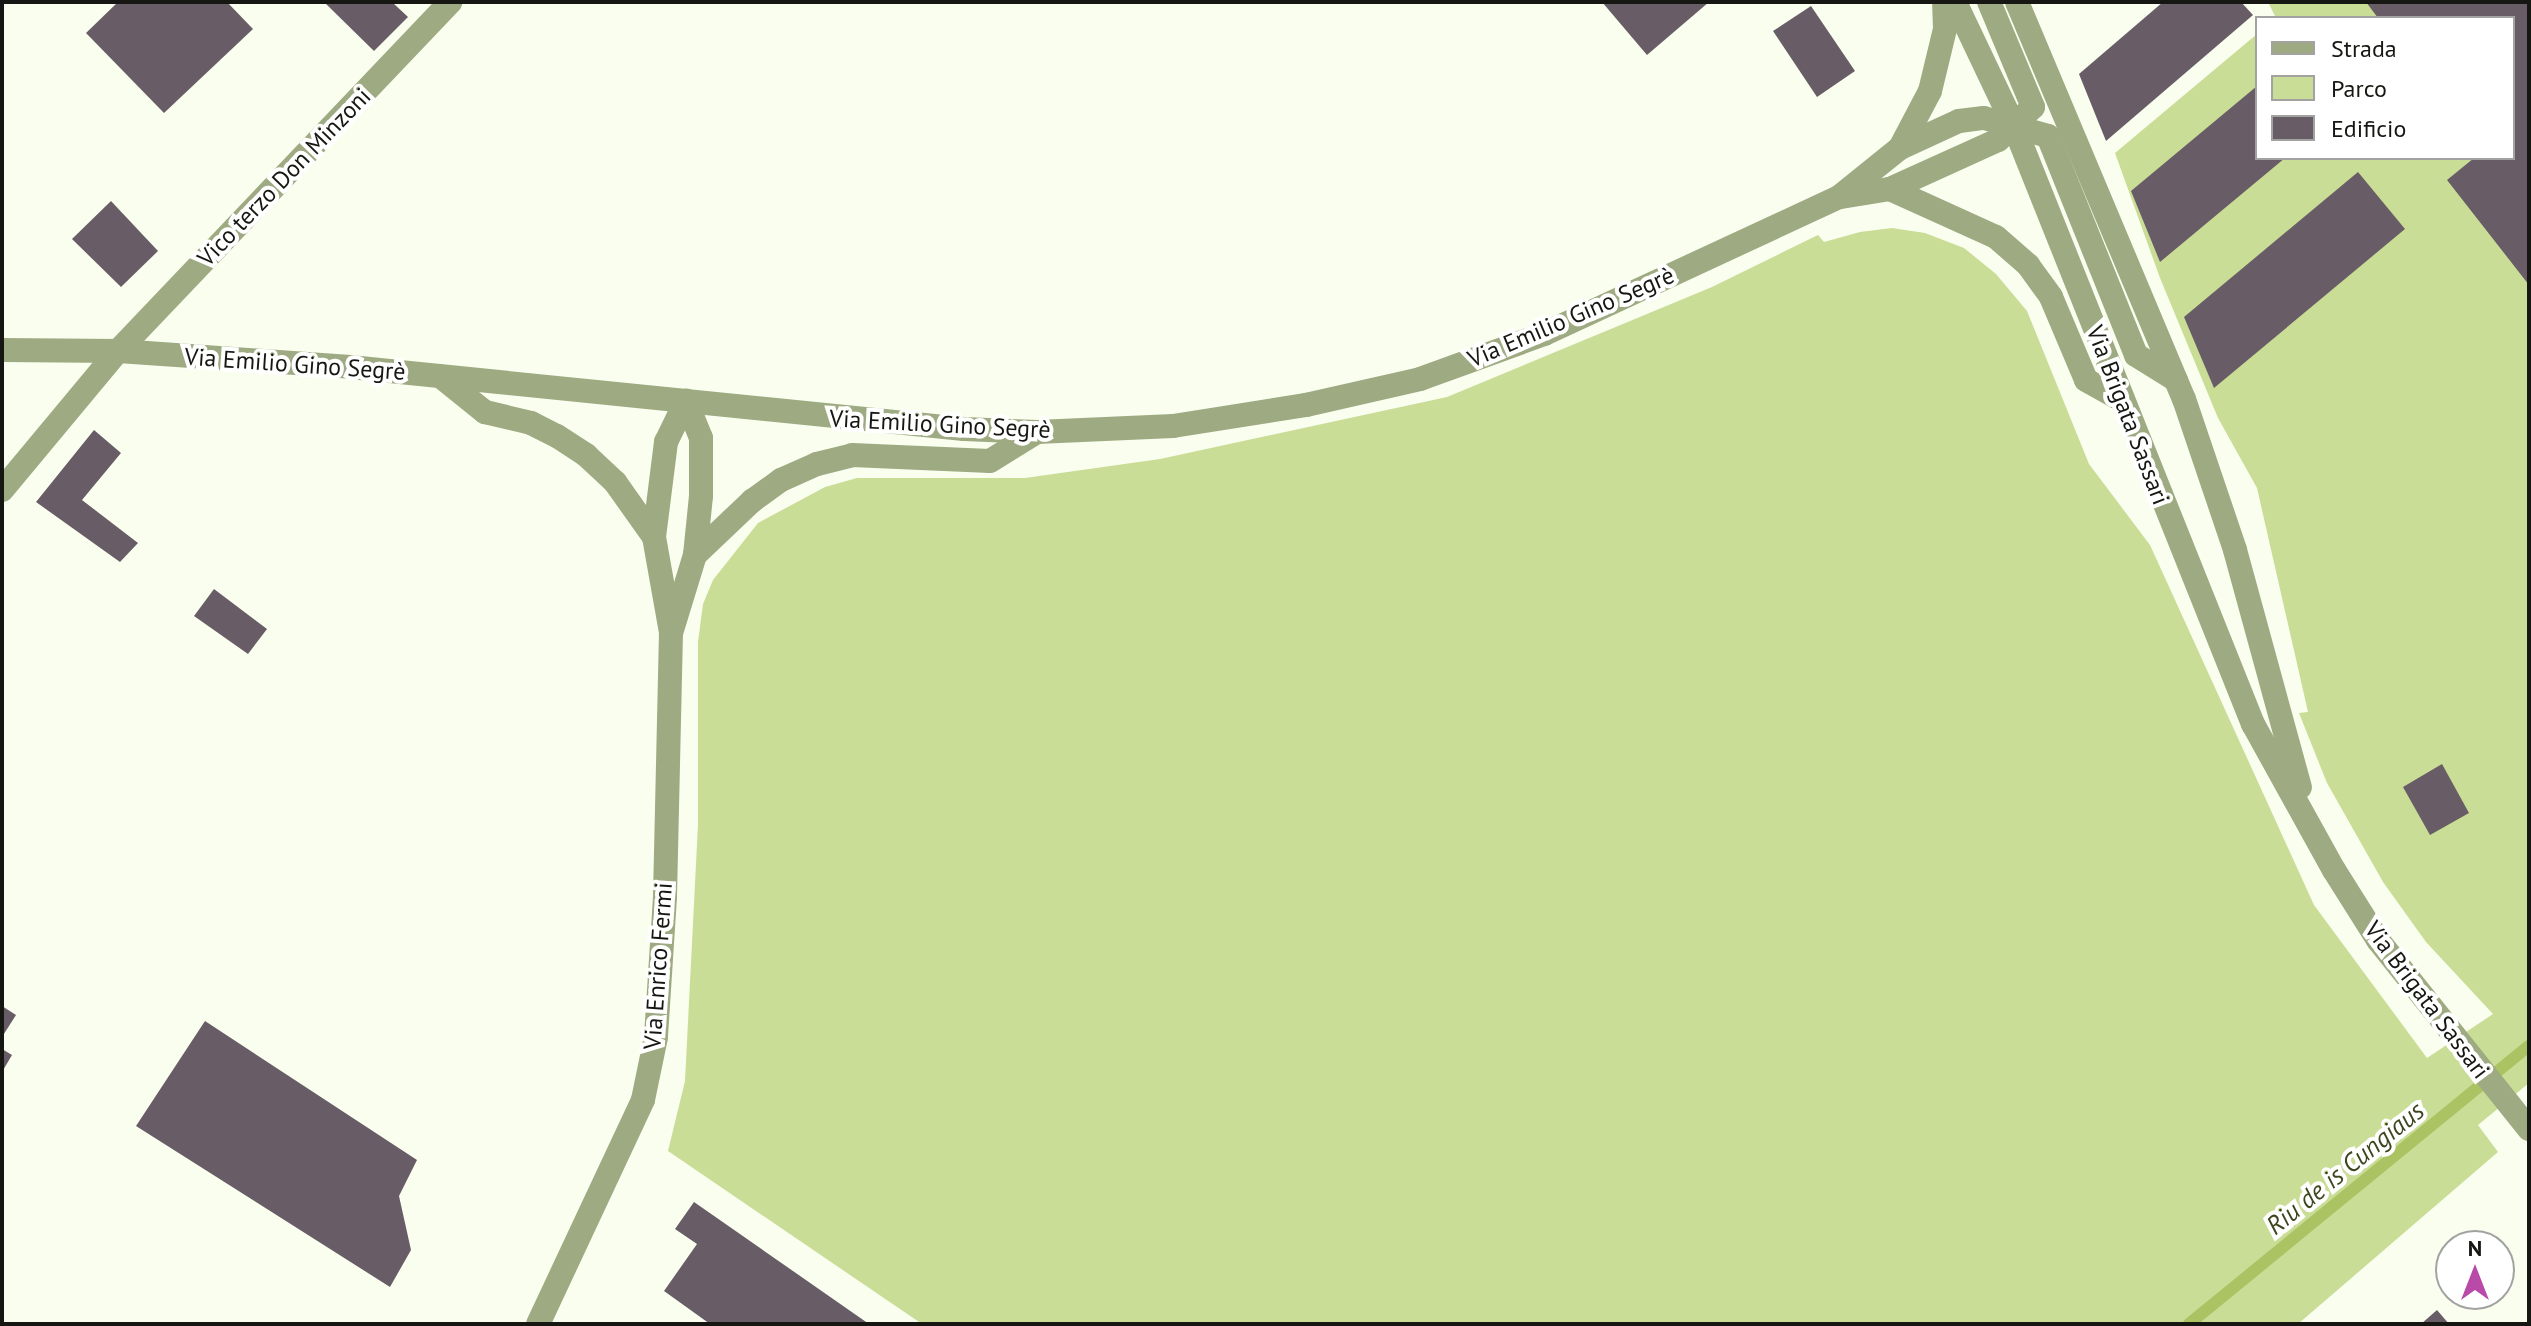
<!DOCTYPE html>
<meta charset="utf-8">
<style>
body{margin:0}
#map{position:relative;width:2531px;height:1326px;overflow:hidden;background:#f9feef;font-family:"PT Sans",sans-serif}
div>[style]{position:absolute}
.green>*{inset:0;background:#cadd97}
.stream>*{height:12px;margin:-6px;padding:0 6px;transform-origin:6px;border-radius:6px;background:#acc364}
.building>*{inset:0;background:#685d66}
.minor>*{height:24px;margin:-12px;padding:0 12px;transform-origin:12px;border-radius:12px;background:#9eaa82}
span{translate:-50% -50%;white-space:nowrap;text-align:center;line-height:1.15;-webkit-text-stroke:8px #fff;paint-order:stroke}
.street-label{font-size:24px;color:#161712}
.water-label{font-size:26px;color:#3d461e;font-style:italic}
.frame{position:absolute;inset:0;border:4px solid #161712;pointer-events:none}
.legend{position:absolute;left:2255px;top:16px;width:260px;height:144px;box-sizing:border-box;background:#fff;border:2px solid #a2a2a0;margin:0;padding:10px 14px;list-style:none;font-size:24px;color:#161712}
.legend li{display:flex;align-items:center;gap:16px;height:40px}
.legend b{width:40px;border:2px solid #a2a2a0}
.north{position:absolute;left:2435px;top:1230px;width:80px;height:80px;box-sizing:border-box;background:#fff;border:2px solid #a2a2a0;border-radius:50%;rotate:0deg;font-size:22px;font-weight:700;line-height:32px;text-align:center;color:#161712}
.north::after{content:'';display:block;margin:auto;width:28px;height:36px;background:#b94aa8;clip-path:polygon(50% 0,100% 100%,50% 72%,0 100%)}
</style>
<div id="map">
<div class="green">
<div style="clip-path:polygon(2268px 2px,2529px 2px,2529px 1083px,2478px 1125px,2498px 1152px,2298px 1324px,922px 1324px,668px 1151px,685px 1081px,698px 824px,698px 642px,703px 604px,713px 580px,758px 523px,825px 487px,857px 478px,1025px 478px,1160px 459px,1447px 397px,1712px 287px,1818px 235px,1824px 242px,1860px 232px,1892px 228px,1925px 233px,1964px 248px,1996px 274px,2027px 311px,2089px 464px,2150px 545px,2314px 905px,2427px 1058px,2493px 1014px,2426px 942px,2383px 882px,2327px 783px,2299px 713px,2308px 712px,2257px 488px,2218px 418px,2160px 278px,2115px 153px,2257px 34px,2257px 158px,2513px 158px,2513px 18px,2276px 18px)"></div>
</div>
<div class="stream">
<div style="left:2189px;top:1324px;width:439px;rotate:-39.3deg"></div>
</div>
<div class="building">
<div style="clip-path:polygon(118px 2px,227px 2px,253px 29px,164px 113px,86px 33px)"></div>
<div style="clip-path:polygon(324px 2px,392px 2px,408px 17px,374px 51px)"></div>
<div style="clip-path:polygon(1602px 2px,1709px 2px,1647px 55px)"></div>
<div style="clip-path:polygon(2163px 2px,2241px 2px,2253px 15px,2106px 141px,2079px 74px)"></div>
<div style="clip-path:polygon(2366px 2px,2529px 2px,2529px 285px,2447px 180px,2474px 158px,2513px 158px,2513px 18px,2378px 18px)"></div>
<div style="clip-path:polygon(1811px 6px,1855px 71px,1817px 97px,1773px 31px)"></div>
<div style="clip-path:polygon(2257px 86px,2257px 158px,2285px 158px,2160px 262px,2131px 191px)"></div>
<div style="clip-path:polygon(2358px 172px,2405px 229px,2214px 388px,2184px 317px)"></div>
<div style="clip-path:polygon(111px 201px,158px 251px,121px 287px,72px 239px)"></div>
<div style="clip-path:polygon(94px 430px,121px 453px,82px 500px,138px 543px,120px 562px,36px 502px)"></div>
<div style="clip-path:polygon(214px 589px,267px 629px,248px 654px,194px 616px)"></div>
<div style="clip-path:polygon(2442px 764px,2469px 813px,2430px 835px,2403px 787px)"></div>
<div style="clip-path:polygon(2px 1006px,16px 1015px,2px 1037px)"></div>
<div style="clip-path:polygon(205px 1021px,417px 1160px,399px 1196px,411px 1250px,390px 1287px,136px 1126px)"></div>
<div style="clip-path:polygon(2px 1049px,12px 1055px,2px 1072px)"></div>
<div style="clip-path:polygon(694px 1202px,869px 1324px,710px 1324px,664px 1291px,697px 1244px,675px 1229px)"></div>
<div style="clip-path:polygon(2437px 1310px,2449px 1324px,2421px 1324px)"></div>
</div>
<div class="minor">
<div style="left:1955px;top:2px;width:137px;rotate:64.6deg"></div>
<div style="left:2014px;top:126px;width:644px;rotate:68.22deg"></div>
<div style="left:2253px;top:724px;width:167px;rotate:61deg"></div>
<div style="left:2334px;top:870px;width:83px;rotate:57.8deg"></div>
<div style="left:2378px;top:940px;width:242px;rotate:51.4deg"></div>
<div style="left:2017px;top:2px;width:431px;rotate:67.2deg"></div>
<div style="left:2184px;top:399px;width:159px;rotate:71.3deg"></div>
<div style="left:2235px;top:550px;width:246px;rotate:74.7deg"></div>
<div style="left:1900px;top:148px;width:64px;rotate:-62.2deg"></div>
<div style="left:1930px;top:91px;width:64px;rotate:-76.4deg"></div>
<div style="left:1945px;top:29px;width:27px;rotate:-92deg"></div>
<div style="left:1890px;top:189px;width:119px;rotate:-24.4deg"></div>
<div style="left:1998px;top:140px;width:48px;rotate:-43.3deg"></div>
<div style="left:2033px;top:107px;width:114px;rotate:-112.7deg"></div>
<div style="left:1841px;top:197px;width:50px;rotate:-9.3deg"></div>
<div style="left:1890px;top:189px;width:116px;rotate:24.4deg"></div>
<div style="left:1996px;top:237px;width:43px;rotate:41.2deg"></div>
<div style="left:2028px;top:265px;width:39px;rotate:54deg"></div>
<div style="left:2051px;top:297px;width:90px;rotate:67.1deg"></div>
<div style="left:2086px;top:380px;width:41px;rotate:29.1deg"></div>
<div style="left:2px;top:350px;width:116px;rotate:0.5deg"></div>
<div style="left:118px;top:351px;width:233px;rotate:3.9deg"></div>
<div style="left:350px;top:367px;width:617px;rotate:5.77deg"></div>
<div style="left:964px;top:429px;width:73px;rotate:2.4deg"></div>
<div style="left:1037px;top:432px;width:136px;rotate:-2.5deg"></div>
<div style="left:1173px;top:426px;width:135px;rotate:-9deg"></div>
<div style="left:1306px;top:405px;width:117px;rotate:-12.8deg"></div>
<div style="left:1420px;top:379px;width:132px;rotate:-19.9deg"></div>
<div style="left:1544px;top:334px;width:325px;rotate:-24.9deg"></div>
<div style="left:1839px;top:197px;width:78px;rotate:-38.8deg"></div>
<div style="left:1900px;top:148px;width:65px;rotate:-24.6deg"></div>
<div style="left:1959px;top:121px;width:25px;rotate:-7deg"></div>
<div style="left:1984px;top:118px;width:66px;rotate:15.7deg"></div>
<div style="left:2048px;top:136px;width:236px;rotate:68.1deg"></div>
<div style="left:2136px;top:355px;width:47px;rotate:32deg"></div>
<div style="left:440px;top:376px;width:58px;rotate:38.7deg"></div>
<div style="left:485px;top:412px;width:47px;rotate:13.4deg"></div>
<div style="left:531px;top:423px;width:29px;rotate:27deg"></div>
<div style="left:557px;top:436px;width:35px;rotate:33deg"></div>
<div style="left:586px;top:455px;width:40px;rotate:43deg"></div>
<div style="left:615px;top:482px;width:67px;rotate:54.7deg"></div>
<div style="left:654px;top:537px;width:97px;rotate:79.9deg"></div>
<div style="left:671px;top:632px;width:265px;rotate:91.3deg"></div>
<div style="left:665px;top:897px;width:140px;rotate:93.7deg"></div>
<div style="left:656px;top:1037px;width:64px;rotate:101.7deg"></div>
<div style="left:643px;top:1100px;width:247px;rotate:115.1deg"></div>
<div style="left:2px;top:490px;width:181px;rotate:-50.2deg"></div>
<div style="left:118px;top:351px;width:482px;rotate:-46.4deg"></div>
<div style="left:654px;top:537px;width:96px;rotate:-82.8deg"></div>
<div style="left:666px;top:442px;width:46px;rotate:-64deg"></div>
<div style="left:695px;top:555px;width:79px;rotate:-43.5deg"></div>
<div style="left:752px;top:501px;width:36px;rotate:-36deg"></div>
<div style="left:781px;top:480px;width:39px;rotate:-24deg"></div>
<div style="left:817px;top:464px;width:36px;rotate:-14deg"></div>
<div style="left:852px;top:455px;width:138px;rotate:2.5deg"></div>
<div style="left:990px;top:461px;width:55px;rotate:-31.7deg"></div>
<div style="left:672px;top:630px;width:78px;rotate:-73deg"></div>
<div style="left:695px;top:555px;width:59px;rotate:-84.2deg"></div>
<div style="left:701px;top:496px;width:58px;rotate:-90deg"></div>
<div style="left:701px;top:438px;width:40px;rotate:-112deg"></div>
</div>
<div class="street-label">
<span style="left:284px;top:177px;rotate:-46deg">Vico terzo Don Minzoni</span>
<span style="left:1571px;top:317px;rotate:-23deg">Via Emilio Gino Segrè</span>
<span style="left:295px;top:364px;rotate:4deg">Via Emilio Gino Segrè</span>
<span style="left:2128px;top:415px;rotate:69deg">Via Brigata Sassari</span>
<span style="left:940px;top:424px;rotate:3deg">Via Emilio Gino Segrè</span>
<span style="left:658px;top:966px;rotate:-86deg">Via Enrico Fermi</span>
<span style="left:2427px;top:1000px;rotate:53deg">Via Brigata Sassari</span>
</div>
<div class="water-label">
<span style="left:2345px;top:1168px;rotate:-39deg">Riu de is Cungiaus</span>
</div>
<div class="frame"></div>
<ul class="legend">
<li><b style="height:10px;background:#9eaa82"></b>Strada</li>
<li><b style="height:22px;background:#cadd97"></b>Parco</li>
<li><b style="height:22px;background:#685d66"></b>Edificio</li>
</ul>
<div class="north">N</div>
</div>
